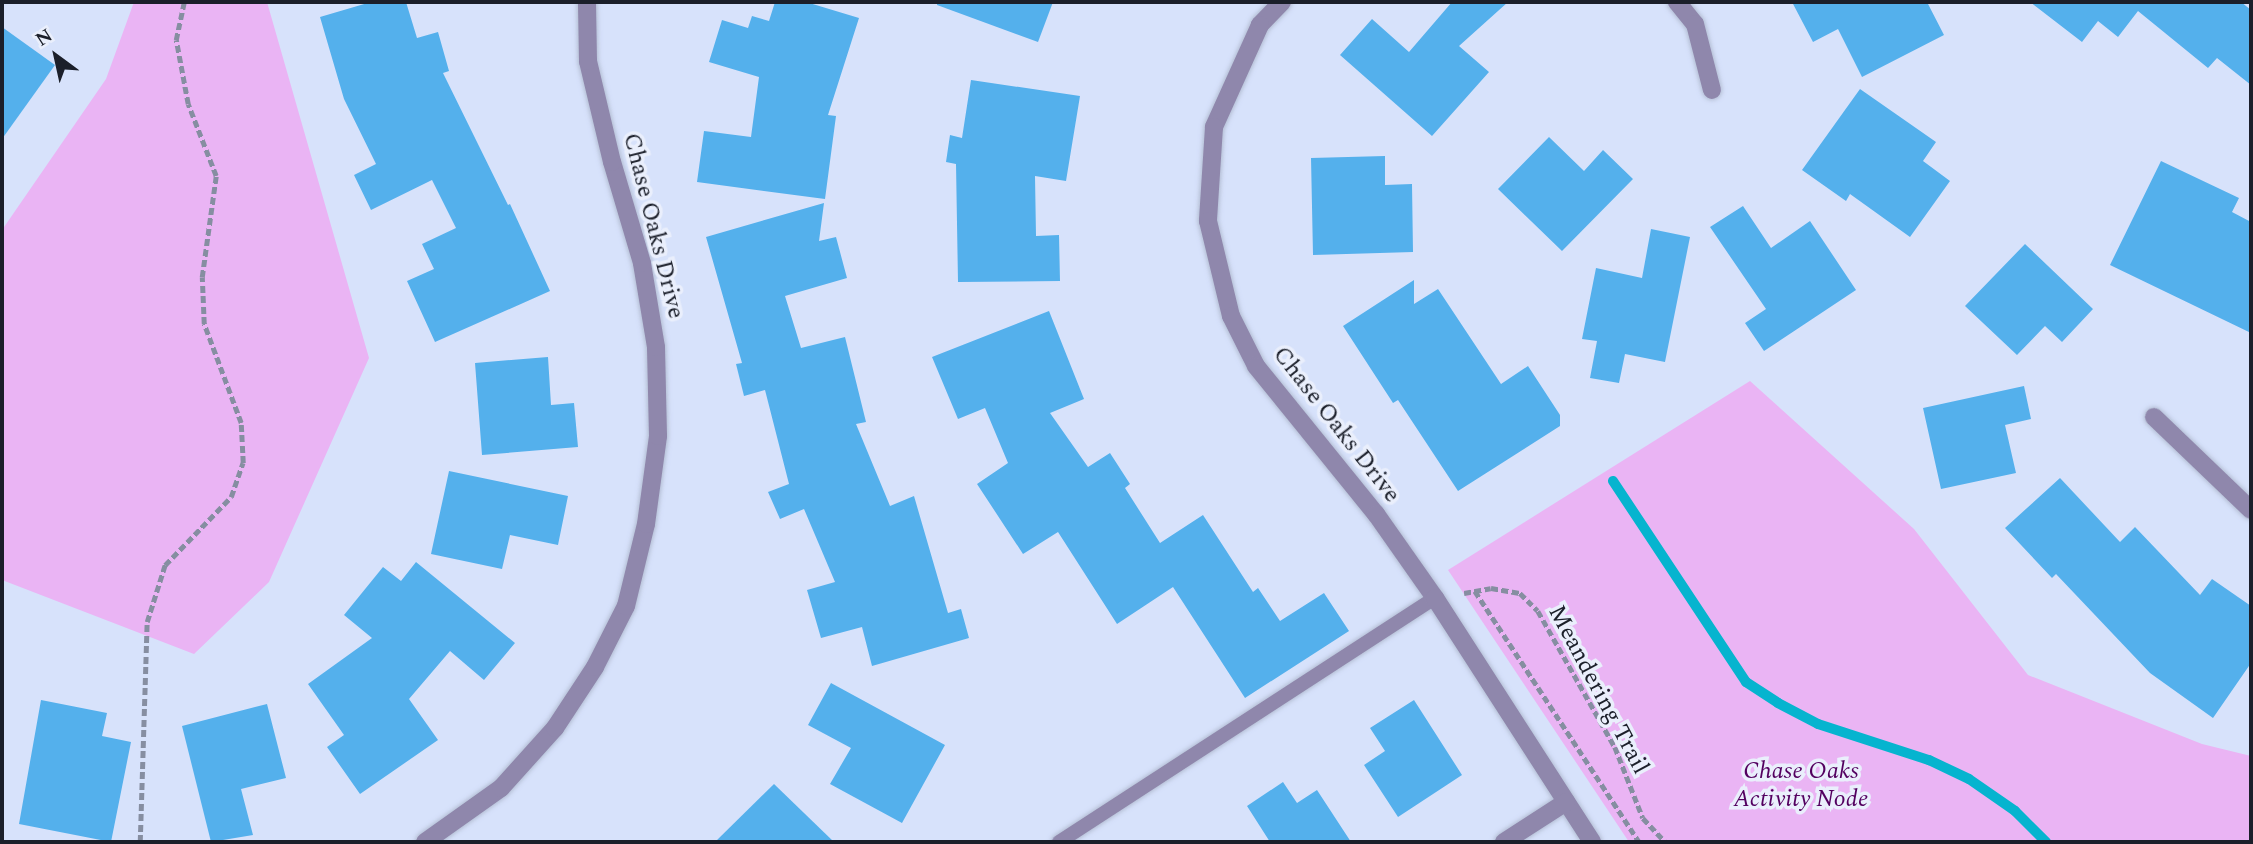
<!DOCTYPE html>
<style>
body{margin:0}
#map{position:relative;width:2253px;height:844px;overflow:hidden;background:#d7e2fb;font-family:Spectral,serif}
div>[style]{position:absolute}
.green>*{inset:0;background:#eab4f4}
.stream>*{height:10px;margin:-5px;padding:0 5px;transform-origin:5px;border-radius:5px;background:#06b4cf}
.building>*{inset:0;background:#54b0ec}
.path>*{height:4.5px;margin-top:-2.25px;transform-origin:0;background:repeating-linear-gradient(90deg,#868ea1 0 7px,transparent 0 10.5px)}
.roads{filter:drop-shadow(0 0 2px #b5bfd5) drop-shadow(0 0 2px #b5bfd5)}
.lane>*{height:14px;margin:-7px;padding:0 7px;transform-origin:7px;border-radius:7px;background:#8f87ac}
.street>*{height:18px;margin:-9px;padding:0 9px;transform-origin:9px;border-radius:9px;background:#8f87ac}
span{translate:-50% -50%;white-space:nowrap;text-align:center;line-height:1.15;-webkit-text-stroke:7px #eaeffc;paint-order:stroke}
.street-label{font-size:24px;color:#1b1f2a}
.park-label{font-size:24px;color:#530060;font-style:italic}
.frame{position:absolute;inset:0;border:4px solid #1b1f2a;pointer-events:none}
.north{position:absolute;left:21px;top:21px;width:70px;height:70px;-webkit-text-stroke:5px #eaeffc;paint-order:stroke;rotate:327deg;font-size:19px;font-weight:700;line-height:28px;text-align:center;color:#1b1f2a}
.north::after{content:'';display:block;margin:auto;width:24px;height:32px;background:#1b1f2a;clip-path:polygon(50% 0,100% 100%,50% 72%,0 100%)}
</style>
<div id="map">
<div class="green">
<div style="clip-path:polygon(134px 2px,267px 2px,369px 358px,269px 582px,194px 654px,2px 580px,2px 230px,106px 79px)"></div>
<div style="clip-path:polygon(1750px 381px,1914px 529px,2028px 675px,2202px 744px,2251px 756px,2251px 842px,1629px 842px,1448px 570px)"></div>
</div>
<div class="stream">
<div style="left:1613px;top:481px;width:241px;rotate:56.5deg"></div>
<div style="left:1746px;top:682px;width:38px;rotate:33deg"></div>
<div style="left:1778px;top:703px;width:45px;rotate:27.7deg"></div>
<div style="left:1818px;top:724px;width:117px;rotate:18deg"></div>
<div style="left:1929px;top:760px;width:44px;rotate:25.4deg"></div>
<div style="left:1969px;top:779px;width:56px;rotate:34.8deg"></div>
<div style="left:2015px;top:811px;width:44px;rotate:45deg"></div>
</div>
<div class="building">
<div style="clip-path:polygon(371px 2px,406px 2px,417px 38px,438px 32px,449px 71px,443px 73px,508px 205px,510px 204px,550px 291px,435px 342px,407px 281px,434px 269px,422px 244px,456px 228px,432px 180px,371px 210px,354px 175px,376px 164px,344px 99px,320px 17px)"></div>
<div style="clip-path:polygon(775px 2px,806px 2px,859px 18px,828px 115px,836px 116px,825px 199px,697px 182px,704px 131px,751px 137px,759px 77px,709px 62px,722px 20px,748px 28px,752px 16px,769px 21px)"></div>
<div style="clip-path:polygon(937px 2px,1053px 2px,1038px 42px,937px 5px)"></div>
<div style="clip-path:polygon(1452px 2px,1508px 2px,1459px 46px,1489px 72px,1432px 136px,1340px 55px,1372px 19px,1409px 52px)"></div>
<div style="clip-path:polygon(1792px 2px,1927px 2px,1944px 35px,1862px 77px,1838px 29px,1813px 42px)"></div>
<div style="clip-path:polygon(2030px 2px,2241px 2px,2251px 10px,2251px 85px,2217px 58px,2208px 68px,2138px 11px,2118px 37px,2098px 21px,2082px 42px)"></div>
<div style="clip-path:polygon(2px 27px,55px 65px,2px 139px)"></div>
<div style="clip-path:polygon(971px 80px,1080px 96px,1066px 181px,1035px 176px,1036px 236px,1059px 235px,1060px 281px,958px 282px,956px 164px,946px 162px,950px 135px,962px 138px)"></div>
<div style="clip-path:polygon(1860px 89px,1936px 142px,1923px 161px,1950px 181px,1910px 237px,1850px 194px,1846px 201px,1802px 170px)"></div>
<div style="clip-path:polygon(1549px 137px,1584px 171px,1603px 150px,1633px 179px,1562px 251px,1498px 189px)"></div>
<div style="clip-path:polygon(1385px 156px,1385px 185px,1412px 184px,1413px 252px,1313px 255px,1311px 158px)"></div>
<div style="clip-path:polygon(2161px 161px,2239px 198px,2232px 212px,2251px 222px,2251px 333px,2110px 265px)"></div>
<div style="clip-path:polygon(824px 203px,819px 241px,836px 237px,847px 278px,785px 296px,801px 348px,845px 337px,866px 422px,856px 424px,890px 506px,914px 496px,948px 613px,961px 609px,969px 638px,872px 666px,862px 627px,821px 638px,807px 590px,835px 582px,804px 509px,780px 519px,768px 492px,789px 484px,765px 390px,744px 396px,736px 364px,742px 363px,706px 237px)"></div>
<div style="clip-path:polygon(1743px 206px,1771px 248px,1810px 221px,1856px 290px,1764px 351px,1745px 323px,1766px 309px,1710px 227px)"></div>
<div style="clip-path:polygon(1651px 229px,1690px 237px,1665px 362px,1625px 354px,1619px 383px,1590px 378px,1597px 341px,1582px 339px,1596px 268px,1642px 278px)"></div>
<div style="clip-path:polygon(2025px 244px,2093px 309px,2062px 342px,2045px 326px,2017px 355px,1965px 306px)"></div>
<div style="clip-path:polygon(1414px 280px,1414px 304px,1438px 289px,1501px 384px,1528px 366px,1560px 415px,1560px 426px,1458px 491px,1398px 400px,1393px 403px,1343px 326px)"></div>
<div style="clip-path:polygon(1049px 311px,1084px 399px,1050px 413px,1088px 467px,1110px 453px,1130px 484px,1125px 488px,1160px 543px,1203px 515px,1253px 592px,1258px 588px,1280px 621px,1324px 593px,1349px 631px,1245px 698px,1173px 587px,1117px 624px,1058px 532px,1023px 554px,977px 484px,1008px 463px,985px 408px,958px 419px,932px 357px)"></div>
<div style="clip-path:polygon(548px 357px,551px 405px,574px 403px,578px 447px,482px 455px,475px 363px)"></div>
<div style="clip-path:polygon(2024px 386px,2031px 419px,2005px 425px,2016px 473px,1941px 489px,1923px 408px)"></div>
<div style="clip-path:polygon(449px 471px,568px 496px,558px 545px,510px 535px,502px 569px,431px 554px)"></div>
<div style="clip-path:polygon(2060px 478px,2120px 542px,2135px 527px,2200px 595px,2212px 579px,2251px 606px,2251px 663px,2213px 718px,2150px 673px,2056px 574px,2052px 578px,2005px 528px)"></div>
<div style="clip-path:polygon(416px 562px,515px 643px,484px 680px,450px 651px,409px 699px,438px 740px,360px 794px,327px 747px,344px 735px,308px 684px,372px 638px,344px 615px,383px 567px,401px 581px)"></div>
<div style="clip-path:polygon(831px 683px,945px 745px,902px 823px,830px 784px,851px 748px,808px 725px)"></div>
<div style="clip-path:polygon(41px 700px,107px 713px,102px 736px,131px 742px,111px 842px,19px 824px)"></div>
<div style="clip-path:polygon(1414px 700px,1462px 775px,1398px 817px,1364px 765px,1385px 751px,1370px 728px)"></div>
<div style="clip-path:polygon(267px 704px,286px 778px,241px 789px,253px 835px,211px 842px,182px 726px)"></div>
<div style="clip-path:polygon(1283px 782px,1297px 803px,1317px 790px,1351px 842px,1270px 842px,1247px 806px)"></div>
<div style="clip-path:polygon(774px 784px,834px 842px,715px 842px)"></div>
</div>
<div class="path">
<div style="left:1475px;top:591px;width:300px;rotate:56.8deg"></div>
<div style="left:1464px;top:593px;width:27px;rotate:-10deg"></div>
<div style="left:1491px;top:588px;width:29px;rotate:10deg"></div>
<div style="left:1520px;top:593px;width:25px;rotate:45deg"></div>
<div style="left:1538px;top:611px;width:156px;rotate:60.5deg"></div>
<div style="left:1615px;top:747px;width:76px;rotate:68.5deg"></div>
<div style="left:1643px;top:818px;width:33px;rotate:47deg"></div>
<div style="left:140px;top:842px;width:220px;rotate:-88.2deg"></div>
<div style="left:147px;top:622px;width:60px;rotate:-72.5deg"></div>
<div style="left:165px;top:565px;width:95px;rotate:-45.9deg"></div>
<div style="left:231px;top:497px;width:36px;rotate:-71deg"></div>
<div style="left:243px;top:463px;width:40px;rotate:-92.9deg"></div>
<div style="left:241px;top:423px;width:106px;rotate:-110.5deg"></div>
<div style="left:204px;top:324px;width:47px;rotate:-92.4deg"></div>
<div style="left:202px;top:277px;width:102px;rotate:-82.1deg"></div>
<div style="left:216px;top:176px;width:77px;rotate:-111.3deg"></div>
<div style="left:188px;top:104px;width:65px;rotate:-100.6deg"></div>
<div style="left:176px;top:40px;width:39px;rotate:-78deg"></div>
</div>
<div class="roads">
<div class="lane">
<div style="left:1059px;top:842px;width:448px;rotate:-33deg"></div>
</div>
<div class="street">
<div style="left:1282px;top:2px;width:32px;rotate:134deg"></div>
<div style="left:1260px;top:25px;width:112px;rotate:114.3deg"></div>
<div style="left:1214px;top:127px;width:94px;rotate:93.7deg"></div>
<div style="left:1208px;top:221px;width:98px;rotate:76.4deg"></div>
<div style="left:1231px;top:316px;width:56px;rotate:63.4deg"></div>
<div style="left:1256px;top:366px;width:191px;rotate:51deg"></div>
<div style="left:1376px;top:514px;width:103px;rotate:54.9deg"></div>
<div style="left:1435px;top:598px;width:290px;rotate:57.2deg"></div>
<div style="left:1677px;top:2px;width:28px;rotate:51deg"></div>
<div style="left:1695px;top:24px;width:68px;rotate:75.6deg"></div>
<div style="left:2154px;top:417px;width:134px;rotate:43.8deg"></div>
<div style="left:425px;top:842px;width:93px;rotate:-35.4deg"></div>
<div style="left:501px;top:788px;width:81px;rotate:-48deg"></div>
<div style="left:555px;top:728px;width:73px;rotate:-56.7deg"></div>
<div style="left:595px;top:667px;width:68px;rotate:-63.1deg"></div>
<div style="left:626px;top:606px;width:84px;rotate:-76.3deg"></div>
<div style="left:646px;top:524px;width:89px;rotate:-82.2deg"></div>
<div style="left:658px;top:436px;width:89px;rotate:-91.3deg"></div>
<div style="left:656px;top:347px;width:85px;rotate:-99.5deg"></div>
<div style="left:642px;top:263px;width:105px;rotate:-106.5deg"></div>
<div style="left:612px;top:162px;width:104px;rotate:-103.4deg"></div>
<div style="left:588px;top:61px;width:59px;rotate:-91deg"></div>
<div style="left:1504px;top:842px;width:74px;rotate:-32.8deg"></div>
</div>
</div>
<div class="street-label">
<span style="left:653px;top:226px;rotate:76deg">Chase Oaks Drive</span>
<span style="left:1336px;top:425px;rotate:52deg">Chase Oaks Drive</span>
<span style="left:1598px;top:690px;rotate:62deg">Meandering Trail</span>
</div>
<div class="park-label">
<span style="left:1801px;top:786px">Chase Oaks<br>Activity Node</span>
</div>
<div class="frame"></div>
<div class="north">N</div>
</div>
